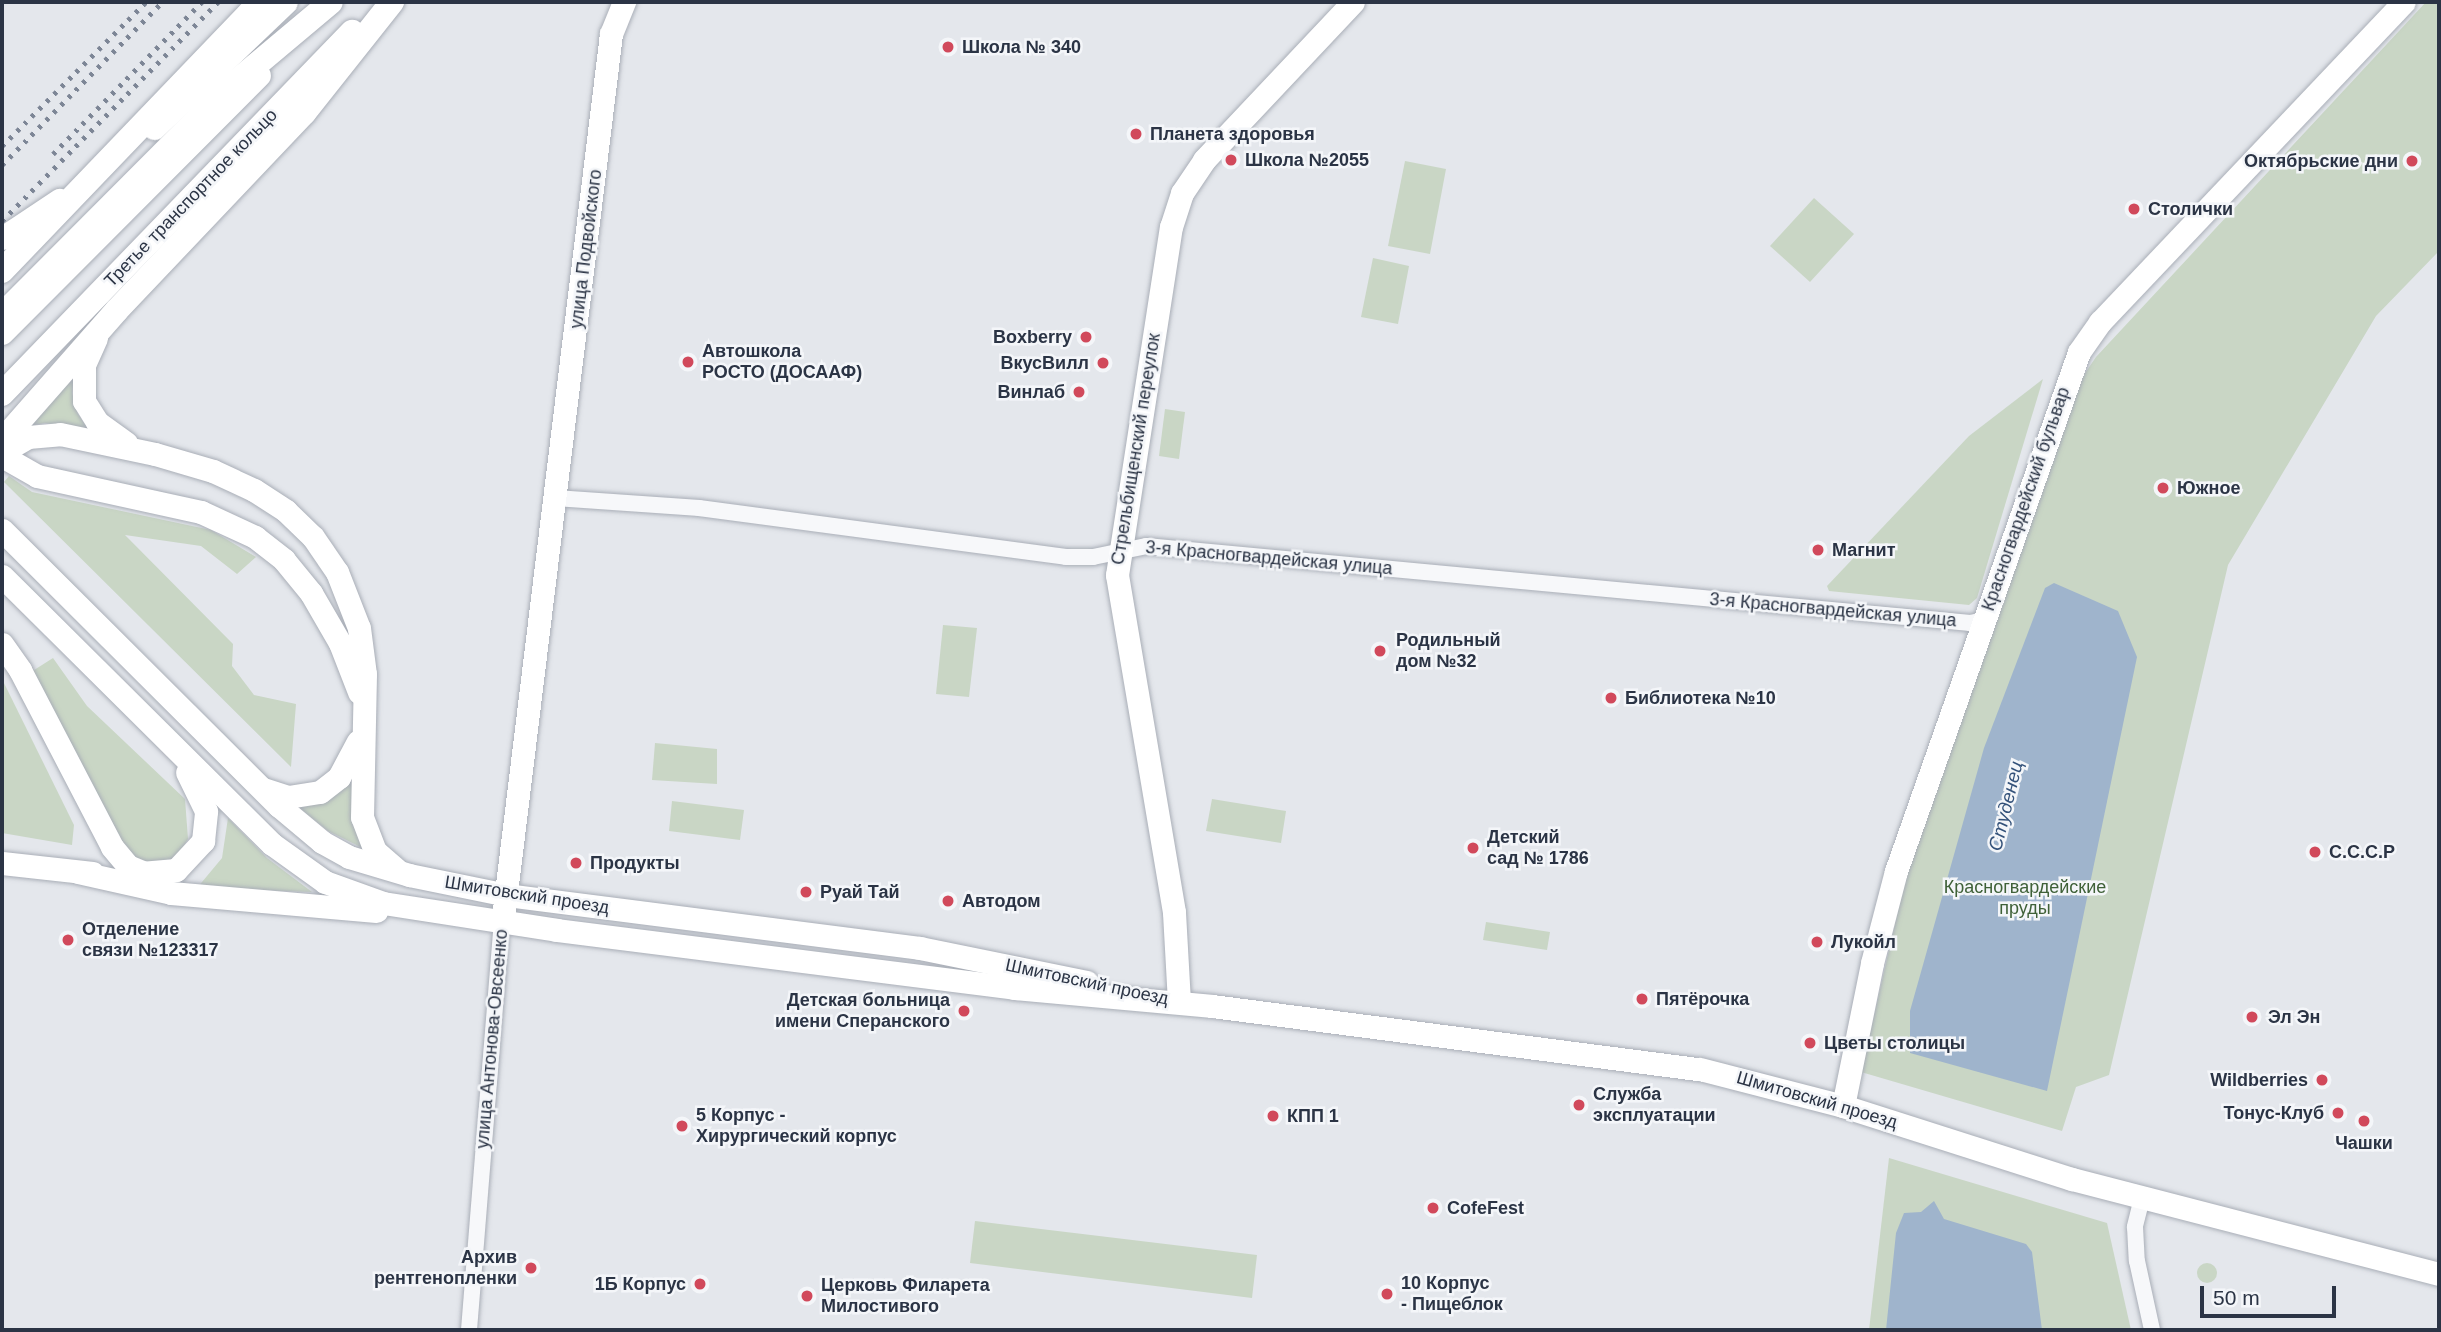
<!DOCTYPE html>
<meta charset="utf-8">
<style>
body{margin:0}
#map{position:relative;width:2441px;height:1332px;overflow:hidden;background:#e4e7ec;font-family:Helvetica,sans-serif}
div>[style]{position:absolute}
.green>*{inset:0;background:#c9d6c5}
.round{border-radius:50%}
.water>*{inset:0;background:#9fb4cc}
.roads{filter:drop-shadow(0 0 2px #a9aeb7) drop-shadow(0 0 2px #a9aeb7)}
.street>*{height:16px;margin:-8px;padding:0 8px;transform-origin:8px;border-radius:8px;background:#f7f8fa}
.secondary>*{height:23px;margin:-11.5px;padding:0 11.5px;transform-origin:11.5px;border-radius:11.5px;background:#fff}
.primary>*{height:24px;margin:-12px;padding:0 12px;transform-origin:12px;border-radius:12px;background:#fff}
.rail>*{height:5px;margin-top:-2.5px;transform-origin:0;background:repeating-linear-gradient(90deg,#7d8696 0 3.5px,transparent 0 10.5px)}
.dots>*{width:19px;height:19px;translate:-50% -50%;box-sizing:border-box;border:4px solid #f4f6f9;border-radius:50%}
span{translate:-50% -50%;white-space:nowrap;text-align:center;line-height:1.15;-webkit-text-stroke:5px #f4f6f9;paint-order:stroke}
.poi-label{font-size:18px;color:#2b3445;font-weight:700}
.left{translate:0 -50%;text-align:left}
.right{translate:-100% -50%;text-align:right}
.street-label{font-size:18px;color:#2b3445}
.park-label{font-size:18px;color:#3f6138}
.water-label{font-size:19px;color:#34527a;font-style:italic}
.frame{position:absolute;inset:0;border:4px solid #2b3445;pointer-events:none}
.scale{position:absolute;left:2200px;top:1286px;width:136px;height:32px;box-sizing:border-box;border:4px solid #2b3445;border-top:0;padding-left:9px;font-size:21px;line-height:24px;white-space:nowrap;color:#2b3445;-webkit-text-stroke:5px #f4f6f9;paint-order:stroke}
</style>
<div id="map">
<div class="green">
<div style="clip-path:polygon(2426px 2px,2439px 2px,2439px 251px,2376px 316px,2228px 565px,2109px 1075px,2076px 1087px,2062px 1131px,1861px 1072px,1909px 863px,2077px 385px,2096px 357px)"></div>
<div style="clip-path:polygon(1405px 161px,1446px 169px,1430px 254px,1388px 246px)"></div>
<div style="clip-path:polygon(1814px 198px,1854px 234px,1810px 282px,1770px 246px)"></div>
<div style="clip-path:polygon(1373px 258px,1409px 266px,1398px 324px,1361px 317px)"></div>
<div style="clip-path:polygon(75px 370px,72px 393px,78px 414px,88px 429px,45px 423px,29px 426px)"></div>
<div style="clip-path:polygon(2043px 379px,1977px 598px,1969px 605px,1829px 591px,1827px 586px,1969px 436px)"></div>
<div style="clip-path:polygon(1165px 409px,1185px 412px,1179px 459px,1159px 456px)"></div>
<div style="clip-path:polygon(9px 476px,32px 492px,211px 530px,256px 557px,237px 574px,201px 546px,125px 535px,233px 644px,232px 666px,254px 695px,296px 704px,291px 767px,4px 482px)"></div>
<div style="clip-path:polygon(943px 625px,977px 628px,969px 697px,936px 694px)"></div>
<div style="clip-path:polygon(53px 658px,87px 706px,185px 799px,188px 839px,179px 854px,167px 862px,150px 865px,134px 857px,120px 841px,31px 672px)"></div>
<div style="clip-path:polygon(2px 679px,74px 825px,72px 845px,2px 833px)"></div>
<div style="clip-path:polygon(655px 743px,717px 749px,717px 784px,652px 780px)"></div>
<div style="clip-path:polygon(357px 771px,371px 852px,328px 831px,292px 802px)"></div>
<div style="clip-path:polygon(1212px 799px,1286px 811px,1281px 843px,1206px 831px)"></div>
<div style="clip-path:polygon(672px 801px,744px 810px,740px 840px,669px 831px)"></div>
<div style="clip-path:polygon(228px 818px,267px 858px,312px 892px,197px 888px,222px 858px)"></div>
<div style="clip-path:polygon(1486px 922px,1550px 932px,1547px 950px,1483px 940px)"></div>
<div style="clip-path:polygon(1889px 1158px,2107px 1223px,2131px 1330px,1869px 1330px)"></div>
<div style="clip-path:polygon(975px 1221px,1257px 1255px,1252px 1298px,970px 1263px)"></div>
<div class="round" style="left:2197px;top:1263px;width:20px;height:20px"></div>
</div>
<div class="water">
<div style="clip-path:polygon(2054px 583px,2118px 611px,2137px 657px,2047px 1091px,1910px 1053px,1910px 1011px,1984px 748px,2045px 588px)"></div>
<div style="clip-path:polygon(1934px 1201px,1944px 1219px,2026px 1244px,2032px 1252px,2042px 1330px,1886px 1330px,1896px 1233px,1904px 1213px,1921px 1212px)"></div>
</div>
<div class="roads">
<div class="street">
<div style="left:556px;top:498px;width:143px;rotate:4deg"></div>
<div style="left:699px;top:508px;width:370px;rotate:7.6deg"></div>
<div style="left:1066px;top:557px;width:27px"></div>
<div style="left:1093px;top:557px;width:54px;rotate:-11.7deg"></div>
<div style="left:1146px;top:546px;width:828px;rotate:5.34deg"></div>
<div style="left:1970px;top:623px;width:14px;rotate:-12deg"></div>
<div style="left:2142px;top:1198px;width:30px;rotate:104deg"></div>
<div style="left:2135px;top:1227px;width:34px;rotate:87deg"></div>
<div style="left:2137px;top:1261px;width:71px;rotate:77.7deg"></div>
<div style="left:469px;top:1330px;width:409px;rotate:-85.4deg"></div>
</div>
<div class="secondary">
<div style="left:154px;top:128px;width:182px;rotate:-43.7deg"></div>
<div style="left:2px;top:238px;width:69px;rotate:-33.7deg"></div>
<div style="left:2px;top:333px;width:364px;rotate:-45.1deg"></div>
<div style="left:96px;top:338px;width:30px;rotate:114deg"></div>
<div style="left:84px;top:365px;width:36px;rotate:90deg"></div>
<div style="left:84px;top:401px;width:25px;rotate:58deg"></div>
<div style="left:97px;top:422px;width:36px;rotate:36deg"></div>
<div style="left:2px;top:452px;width:30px;rotate:-30deg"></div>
<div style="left:28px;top:437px;width:32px;rotate:-5deg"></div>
<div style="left:60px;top:434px;width:97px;rotate:11.9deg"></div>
<div style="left:155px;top:454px;width:60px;rotate:16.3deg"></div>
<div style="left:213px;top:471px;width:45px;rotate:24.9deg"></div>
<div style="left:254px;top:490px;width:38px;rotate:33deg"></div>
<div style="left:286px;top:511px;width:37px;rotate:44deg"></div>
<div style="left:313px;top:537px;width:42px;rotate:55.6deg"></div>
<div style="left:337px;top:572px;width:60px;rotate:68.6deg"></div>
<div style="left:359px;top:628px;width:46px;rotate:82.6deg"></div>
<div style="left:365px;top:674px;width:143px;rotate:91.2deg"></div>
<div style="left:362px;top:817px;width:36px;rotate:69deg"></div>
<div style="left:375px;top:851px;width:29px;rotate:41deg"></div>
<div style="left:2px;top:456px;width:40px;rotate:29.7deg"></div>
<div style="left:37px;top:476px;width:168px;rotate:12.4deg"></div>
<div style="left:201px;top:512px;width:60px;rotate:24.8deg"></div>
<div style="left:255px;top:537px;width:37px;rotate:38deg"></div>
<div style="left:284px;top:560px;width:43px;rotate:50.7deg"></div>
<div style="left:311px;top:593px;width:58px;rotate:59.9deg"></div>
<div style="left:340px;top:643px;width:53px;rotate:68.8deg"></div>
<div style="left:2px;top:530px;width:391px;rotate:44.9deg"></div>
<div style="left:279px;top:806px;width:56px;rotate:39.9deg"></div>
<div style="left:322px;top:842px;width:31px;rotate:29deg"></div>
<div style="left:349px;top:857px;width:63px;rotate:16.7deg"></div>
<div style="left:409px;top:875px;width:100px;rotate:11.5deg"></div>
<div style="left:507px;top:895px;width:416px;rotate:7.3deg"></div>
<div style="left:920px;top:948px;width:170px;rotate:11.5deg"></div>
<div style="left:2px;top:576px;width:380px;rotate:44.8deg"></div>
<div style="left:272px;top:844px;width:65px;rotate:35.6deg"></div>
<div style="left:325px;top:882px;width:62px;rotate:19.9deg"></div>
<div style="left:383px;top:903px;width:176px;rotate:8.8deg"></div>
<div style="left:557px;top:930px;width:462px;rotate:7.2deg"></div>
<div style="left:1015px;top:988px;width:198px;rotate:5.2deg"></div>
<div style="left:1212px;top:1006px;width:492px;rotate:7.4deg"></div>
<div style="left:1700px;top:1069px;width:148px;rotate:14.5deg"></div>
<div style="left:1843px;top:1106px;width:240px;rotate:17.7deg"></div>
<div style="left:2072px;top:1179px;width:379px;rotate:14.5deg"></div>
<div style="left:2px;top:644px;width:32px;rotate:55deg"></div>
<div style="left:20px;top:670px;width:199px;rotate:62.5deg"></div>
<div style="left:112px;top:847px;width:25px;rotate:50deg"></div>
<div style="left:128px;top:866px;width:21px;rotate:23deg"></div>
<div style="left:263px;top:789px;width:26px;rotate:18deg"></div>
<div style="left:288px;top:797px;width:32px;rotate:-9deg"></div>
<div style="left:320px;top:792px;width:24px;rotate:-38deg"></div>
<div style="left:339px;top:777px;width:40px;rotate:-62deg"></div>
<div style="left:2px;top:863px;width:91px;rotate:6.3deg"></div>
<div style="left:78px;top:872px;width:95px;rotate:12.7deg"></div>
<div style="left:171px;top:893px;width:206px;rotate:5deg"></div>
<div style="left:129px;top:874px;width:47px;rotate:-4.9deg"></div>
<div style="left:176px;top:870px;width:40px;rotate:-47deg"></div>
<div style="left:203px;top:841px;width:30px;rotate:-84deg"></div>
<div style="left:206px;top:811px;width:43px;rotate:-116deg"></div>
<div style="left:504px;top:909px;width:882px;rotate:-83.03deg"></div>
<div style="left:611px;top:34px;width:35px;rotate:-68deg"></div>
<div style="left:1179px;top:1002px;width:90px;rotate:-93.2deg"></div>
<div style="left:1174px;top:912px;width:342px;rotate:-99.6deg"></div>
<div style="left:1117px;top:575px;width:352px;rotate:-81.2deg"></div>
<div style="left:1171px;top:227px;width:36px;rotate:-72deg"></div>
<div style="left:1182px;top:193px;width:40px;rotate:-56deg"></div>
<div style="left:1204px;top:160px;width:217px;rotate:-46.7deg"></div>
<div style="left:1843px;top:1106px;width:146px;rotate:-78.5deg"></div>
<div style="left:1872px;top:963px;width:95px;rotate:-75.4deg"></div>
<div style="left:1896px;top:871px;width:550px;rotate:-70.58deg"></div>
<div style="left:2079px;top:352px;width:37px;rotate:-55deg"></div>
<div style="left:2100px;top:322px;width:441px;rotate:-46.5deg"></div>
</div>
<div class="primary">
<div style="left:2px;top:271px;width:373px;rotate:-46.2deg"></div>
<div style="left:2px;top:315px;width:316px;rotate:-45.1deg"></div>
<div style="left:225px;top:91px;width:138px;rotate:-40deg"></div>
<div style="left:2px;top:394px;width:504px;rotate:-45.97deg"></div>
<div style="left:2px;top:441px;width:174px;rotate:-48.7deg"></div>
<div style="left:117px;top:310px;width:272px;rotate:-46.5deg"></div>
<div style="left:304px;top:113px;width:142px;rotate:-51.6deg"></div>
</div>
</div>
<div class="rail">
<div style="left:2px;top:146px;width:204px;rotate:-45deg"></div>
<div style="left:53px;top:154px;width:213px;rotate:-45.6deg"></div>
<div style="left:2px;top:165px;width:228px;rotate:-45.5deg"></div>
<div style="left:2px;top:221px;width:308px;rotate:-45.4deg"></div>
</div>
<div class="dots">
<div style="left:948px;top:47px;background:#d1495b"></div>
<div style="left:1136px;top:134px;background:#d1495b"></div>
<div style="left:1231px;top:160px;background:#d1495b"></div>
<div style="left:2412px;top:161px;background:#d1495b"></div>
<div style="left:2134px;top:209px;background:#d1495b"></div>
<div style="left:1086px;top:337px;background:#d1495b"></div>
<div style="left:688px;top:362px;background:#d1495b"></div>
<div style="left:1103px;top:363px;background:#d1495b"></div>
<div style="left:1079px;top:392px;background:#d1495b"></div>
<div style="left:2163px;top:488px;background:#d1495b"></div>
<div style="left:1818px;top:550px;background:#d1495b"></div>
<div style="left:1380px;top:651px;background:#d1495b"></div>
<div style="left:1611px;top:698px;background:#d1495b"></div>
<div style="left:1473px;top:848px;background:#d1495b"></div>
<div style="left:2315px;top:852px;background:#d1495b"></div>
<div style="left:576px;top:863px;background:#d1495b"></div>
<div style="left:806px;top:892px;background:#d1495b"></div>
<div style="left:948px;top:901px;background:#d1495b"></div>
<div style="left:68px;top:940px;background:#d1495b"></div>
<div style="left:1817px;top:942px;background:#d1495b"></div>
<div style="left:1642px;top:999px;background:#d1495b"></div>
<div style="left:964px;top:1011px;background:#d1495b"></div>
<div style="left:2252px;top:1017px;background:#d1495b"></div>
<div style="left:1810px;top:1043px;background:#d1495b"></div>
<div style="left:2322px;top:1080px;background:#d1495b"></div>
<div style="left:1579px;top:1105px;background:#d1495b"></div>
<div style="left:2338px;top:1113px;background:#d1495b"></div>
<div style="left:1273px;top:1116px;background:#d1495b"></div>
<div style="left:2364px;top:1121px;background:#d1495b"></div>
<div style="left:682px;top:1126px;background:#d1495b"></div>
<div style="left:1433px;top:1208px;background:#d1495b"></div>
<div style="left:531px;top:1268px;background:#d1495b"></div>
<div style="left:700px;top:1284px;background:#d1495b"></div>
<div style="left:1387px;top:1294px;background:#d1495b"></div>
<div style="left:807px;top:1296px;background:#d1495b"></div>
</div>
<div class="poi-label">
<span class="left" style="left:962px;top:47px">Школа № 340</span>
<span class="left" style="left:1150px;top:134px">Планета здоровья</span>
<span class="left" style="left:1245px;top:160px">Школа №2055</span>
<span class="right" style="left:2398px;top:161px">Октябрьские дни</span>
<span class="left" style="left:2148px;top:209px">Столички</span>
<span class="right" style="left:1072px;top:337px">Boxberry</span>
<span class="left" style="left:702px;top:362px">Автошкола<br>РОСТО (ДОСААФ)</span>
<span class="right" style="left:1089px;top:363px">ВкусВилл</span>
<span class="right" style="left:1065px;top:392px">Винлаб</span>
<span class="left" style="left:2177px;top:488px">Южное</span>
<span class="left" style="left:1832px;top:550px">Магнит</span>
<span class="left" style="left:1396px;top:651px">Родильный<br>дом №32</span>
<span class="left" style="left:1625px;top:698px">Библиотека №10</span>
<span class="left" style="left:1487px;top:848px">Детский<br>сад № 1786</span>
<span class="left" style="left:2329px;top:852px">С.С.С.Р</span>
<span class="left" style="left:590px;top:863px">Продукты</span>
<span class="left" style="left:820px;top:892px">Руай Тай</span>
<span class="left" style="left:962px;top:901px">Автодом</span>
<span class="left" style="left:82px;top:940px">Отделение<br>связи №123317</span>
<span class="left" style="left:1831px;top:942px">Лукойл</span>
<span class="left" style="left:1656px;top:999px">Пятёрочка</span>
<span class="right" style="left:950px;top:1011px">Детская больница<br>имени Сперанского</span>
<span class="left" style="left:2268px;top:1017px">Эл Эн</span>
<span class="left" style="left:1824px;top:1043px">Цветы столицы</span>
<span class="right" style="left:2308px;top:1080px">Wildberries</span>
<span class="left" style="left:1593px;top:1105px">Служба<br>эксплуатации</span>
<span class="right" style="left:2324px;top:1113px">Тонус-Клуб</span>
<span class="left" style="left:696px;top:1126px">5 Корпус -<br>Хирургический корпус</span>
<span class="left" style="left:1287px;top:1116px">КПП 1</span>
<span style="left:2364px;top:1143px">Чашки</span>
<span class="left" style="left:1447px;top:1208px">CofeFest</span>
<span class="right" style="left:517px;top:1268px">Архив<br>рентгенопленки</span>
<span class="right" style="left:686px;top:1284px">1Б Корпус</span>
<span class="left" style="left:1401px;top:1294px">10 Корпус<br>- Пищеблок</span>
<span class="left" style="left:821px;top:1296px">Церковь Филарета<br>Милостивого</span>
</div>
<div class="street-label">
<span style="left:191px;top:198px;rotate:-46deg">Третье транспортное кольцо</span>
<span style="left:586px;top:249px;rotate:-83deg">улица Подвойского</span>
<span style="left:1136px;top:449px;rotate:-81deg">Стрельбищенский переулок</span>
<span style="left:2026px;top:499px;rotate:-71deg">Красногвардейский бульвар</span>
<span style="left:1269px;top:558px;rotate:5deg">3-я Красногвардейская улица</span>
<span style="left:1833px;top:610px;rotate:5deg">3-я Красногвардейская улица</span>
<span style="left:527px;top:895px;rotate:9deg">Шмитовский проезд</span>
<span style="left:1087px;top:982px;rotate:12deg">Шмитовский проезд</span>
<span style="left:492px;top:1039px;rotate:-85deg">улица Антонова-Овсеенко</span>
<span style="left:1817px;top:1100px;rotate:16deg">Шмитовский проезд</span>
</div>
<div class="park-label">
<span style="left:2025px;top:898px">Красногвардейские<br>пруды</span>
</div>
<div class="water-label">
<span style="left:2006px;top:806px;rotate:-76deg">Студенец</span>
</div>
<div class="frame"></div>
<div class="scale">50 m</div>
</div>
